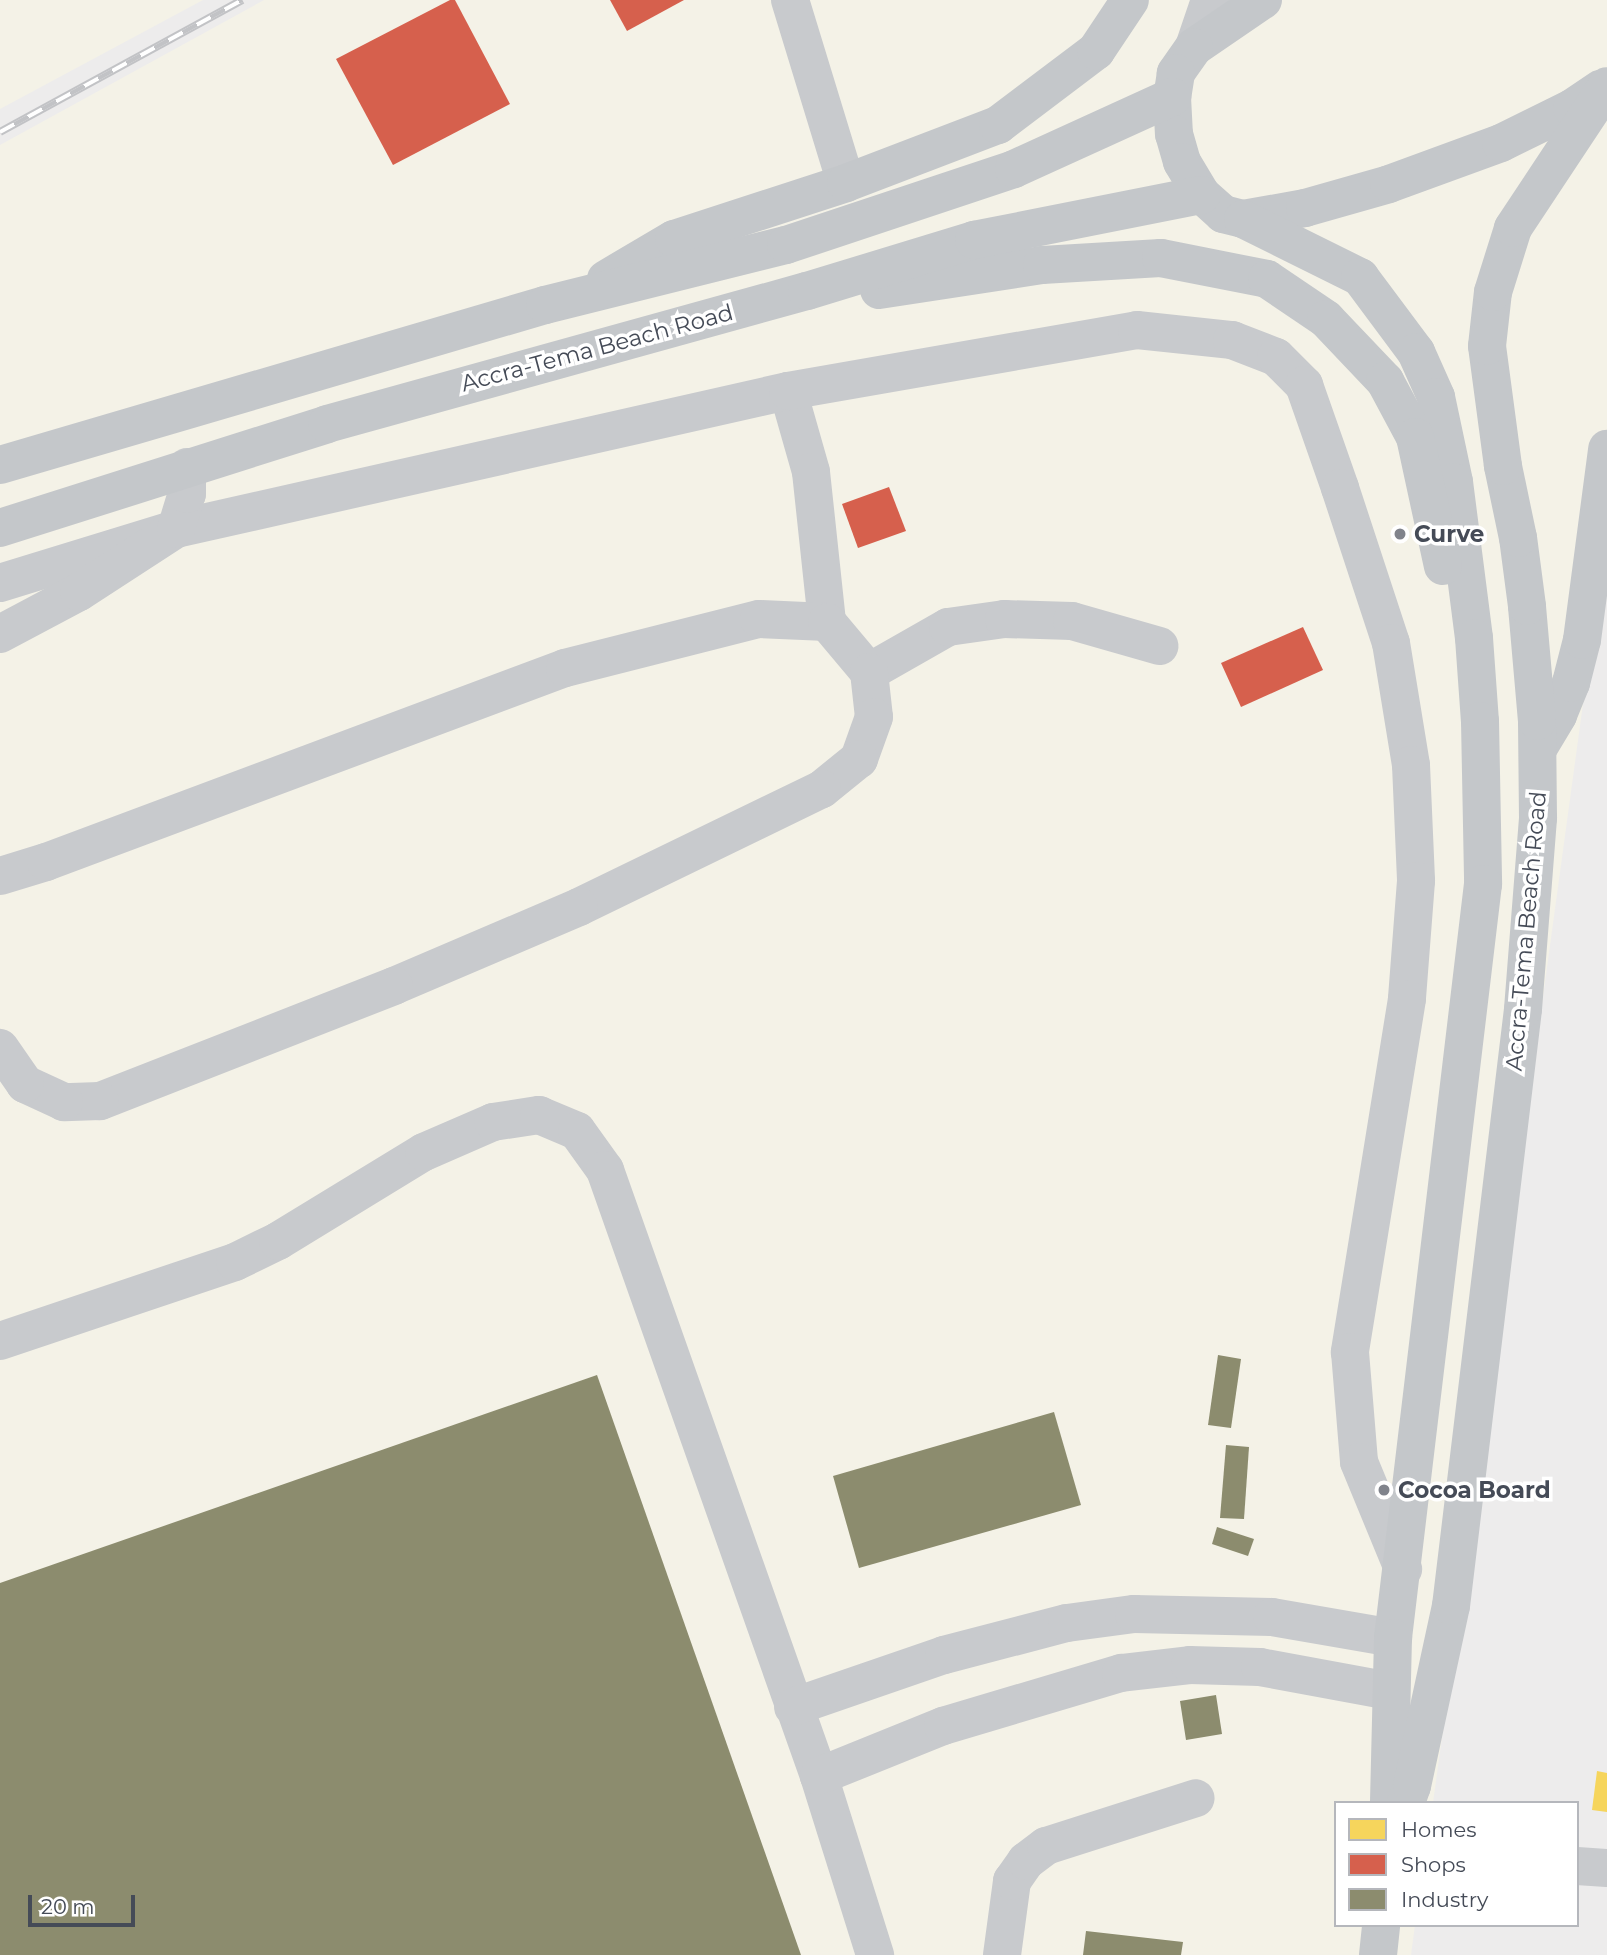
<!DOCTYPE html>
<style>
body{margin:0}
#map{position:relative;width:1607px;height:1955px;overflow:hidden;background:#edecec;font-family:Montserrat,sans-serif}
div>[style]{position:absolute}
.commercial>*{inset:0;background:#f4f2e7}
.homes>*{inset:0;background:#f6d55c}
.shops>*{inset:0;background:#d6604d}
.industry>*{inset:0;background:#8c8c6e}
.minor>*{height:38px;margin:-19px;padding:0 19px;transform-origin:19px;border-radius:19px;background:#c8cacd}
.major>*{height:38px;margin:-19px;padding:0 19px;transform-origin:19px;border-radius:19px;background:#c4c7ca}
.rail>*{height:8px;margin-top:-4px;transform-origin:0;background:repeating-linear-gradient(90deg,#fff 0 16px,#c2c3c6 0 32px);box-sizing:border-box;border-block:2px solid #c2c3c6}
.dots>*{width:19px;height:19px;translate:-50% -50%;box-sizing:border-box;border:4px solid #fff;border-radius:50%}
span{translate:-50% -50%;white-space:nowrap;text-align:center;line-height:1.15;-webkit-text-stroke:7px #fff;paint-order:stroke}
.street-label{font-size:23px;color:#454b57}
.poi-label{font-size:23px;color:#454b57;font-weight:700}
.left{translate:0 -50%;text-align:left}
.legend{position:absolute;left:1334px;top:1801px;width:245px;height:126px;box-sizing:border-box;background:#fff;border:2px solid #b5b7bc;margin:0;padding:9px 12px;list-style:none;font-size:21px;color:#454b57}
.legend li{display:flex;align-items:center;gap:14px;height:35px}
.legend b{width:35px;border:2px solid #b5b7bc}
.scale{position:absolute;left:28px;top:1895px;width:107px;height:32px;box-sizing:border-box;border:4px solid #454b57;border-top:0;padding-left:9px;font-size:21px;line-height:24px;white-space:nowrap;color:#454b57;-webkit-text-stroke:5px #fff;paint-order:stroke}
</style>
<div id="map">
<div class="commercial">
<div style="clip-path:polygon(0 0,203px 0,0 109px)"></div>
<div style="clip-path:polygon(264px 0,1607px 0,1607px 528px,1433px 1803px,1336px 1803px,1336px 1925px,1415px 1925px,1411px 1955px,0 1955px,0 145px)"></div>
</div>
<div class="homes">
<div style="clip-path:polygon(1597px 1771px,1607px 1773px,1607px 1812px,1592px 1810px)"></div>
</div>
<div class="shops">
<div style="clip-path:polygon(450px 0,455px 0,510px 104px,393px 165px,336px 59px)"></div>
<div style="clip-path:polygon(610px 0,684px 0,627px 31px)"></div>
<div style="clip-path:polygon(889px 487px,906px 531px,858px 548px,842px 504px)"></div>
<div style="clip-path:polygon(1303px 627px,1323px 670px,1241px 707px,1221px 663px)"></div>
</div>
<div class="industry">
<div style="clip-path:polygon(1218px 1355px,1241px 1359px,1231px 1428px,1208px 1425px)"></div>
<div style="clip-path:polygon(597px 1375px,801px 1955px,0 1955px,0 1583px)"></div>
<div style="clip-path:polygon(1054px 1412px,1081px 1505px,859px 1568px,833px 1476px)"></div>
<div style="clip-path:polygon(1226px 1445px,1249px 1447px,1244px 1519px,1220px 1518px)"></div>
<div style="clip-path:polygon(1217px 1527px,1254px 1539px,1248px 1556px,1212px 1544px)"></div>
<div style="clip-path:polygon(1216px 1695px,1222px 1734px,1186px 1740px,1180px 1701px)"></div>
<div style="clip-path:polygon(1086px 1931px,1183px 1942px,1181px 1955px,1083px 1955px)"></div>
</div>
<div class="minor">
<div style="left:790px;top:0;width:191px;rotate:73deg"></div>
<div style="left:1194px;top:47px;width:50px;rotate:-71.2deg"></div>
<div style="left:788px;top:391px;width:84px;rotate:74.1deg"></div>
<div style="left:811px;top:472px;width:151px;rotate:83.9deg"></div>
<div style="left:0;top:583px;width:184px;rotate:-17.1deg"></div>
<div style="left:176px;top:529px;width:627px;rotate:-12.71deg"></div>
<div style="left:788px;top:391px;width:354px;rotate:-9.9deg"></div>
<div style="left:1137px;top:330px;width:96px;rotate:6deg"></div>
<div style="left:1232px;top:340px;width:47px;rotate:21.1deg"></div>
<div style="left:1276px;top:357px;width:40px;rotate:45deg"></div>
<div style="left:1304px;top:385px;width:109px;rotate:70.7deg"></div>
<div style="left:1340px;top:488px;width:163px;rotate:71.8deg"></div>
<div style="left:1391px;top:643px;width:124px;rotate:80.7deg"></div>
<div style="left:1411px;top:765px;width:116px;rotate:87.5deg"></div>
<div style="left:1416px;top:881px;width:118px;rotate:94.4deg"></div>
<div style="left:1407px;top:999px;width:358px;rotate:99.2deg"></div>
<div style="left:1350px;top:1352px;width:110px;rotate:85.3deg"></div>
<div style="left:1359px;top:1462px;width:116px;rotate:67.6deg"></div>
<div style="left:0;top:634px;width:89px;rotate:-28deg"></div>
<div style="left:79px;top:592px;width:116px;rotate:-33deg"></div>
<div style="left:176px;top:529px;width:37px;rotate:-73deg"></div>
<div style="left:187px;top:494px;width:27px;rotate:-90deg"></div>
<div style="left:869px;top:672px;width:91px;rotate:-29.7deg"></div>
<div style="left:948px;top:627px;width:57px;rotate:-8.1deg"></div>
<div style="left:1004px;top:619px;width:68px;rotate:1.7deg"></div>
<div style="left:1072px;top:621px;width:91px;rotate:16deg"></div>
<div style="left:0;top:876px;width:48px;rotate:-16.9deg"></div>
<div style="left:46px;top:862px;width:554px;rotate:-20.5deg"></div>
<div style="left:565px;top:668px;width:200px;rotate:-14.2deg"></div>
<div style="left:759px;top:619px;width:68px;rotate:2.5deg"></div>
<div style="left:827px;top:622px;width:65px;rotate:50deg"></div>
<div style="left:869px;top:672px;width:45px;rotate:83.7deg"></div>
<div style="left:874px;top:717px;width:45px;rotate:109.7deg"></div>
<div style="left:859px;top:759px;width:48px;rotate:141deg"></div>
<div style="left:822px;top:789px;width:270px;rotate:154.1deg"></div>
<div style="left:579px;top:907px;width:201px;rotate:156.9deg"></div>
<div style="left:394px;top:986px;width:316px;rotate:158.6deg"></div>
<div style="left:100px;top:1101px;width:36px;rotate:178deg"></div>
<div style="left:64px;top:1102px;width:43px;rotate:-155.2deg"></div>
<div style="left:25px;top:1084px;width:44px;rotate:-124.8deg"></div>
<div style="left:0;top:1341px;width:248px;rotate:-18.6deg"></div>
<div style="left:235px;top:1262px;width:48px;rotate:-26deg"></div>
<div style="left:278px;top:1241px;width:171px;rotate:-31.4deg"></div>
<div style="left:424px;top:1152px;width:75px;rotate:-23.5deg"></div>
<div style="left:493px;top:1122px;width:47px;rotate:-8.7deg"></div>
<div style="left:539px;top:1115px;width:41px;rotate:22.8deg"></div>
<div style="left:577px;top:1131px;width:48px;rotate:54.3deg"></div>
<div style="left:605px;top:1170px;width:643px;rotate:70.55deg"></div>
<div style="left:819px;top:1776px;width:188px;rotate:72.6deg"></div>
<div style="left:793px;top:1707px;width:160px;rotate:-19deg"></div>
<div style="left:944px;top:1655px;width:127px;rotate:-14.6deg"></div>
<div style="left:1067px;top:1623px;width:68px;rotate:-7.7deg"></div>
<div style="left:1134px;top:1614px;width:138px;rotate:1.2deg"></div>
<div style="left:1272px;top:1617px;width:123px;rotate:9.8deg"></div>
<div style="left:819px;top:1776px;width:134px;rotate:-22deg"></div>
<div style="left:943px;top:1726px;width:186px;rotate:-16.6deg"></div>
<div style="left:1121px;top:1673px;width:69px;rotate:-6.6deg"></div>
<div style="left:1190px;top:1665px;width:70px;rotate:1.6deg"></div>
<div style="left:1260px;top:1667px;width:132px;rotate:10.5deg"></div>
<div style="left:1577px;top:1866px;width:30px;rotate:4deg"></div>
<div style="left:1002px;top:1955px;width:75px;rotate:-82.3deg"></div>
<div style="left:1012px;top:1881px;width:24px;rotate:-55deg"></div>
<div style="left:1026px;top:1861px;width:25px;rotate:-37deg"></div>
<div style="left:1046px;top:1846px;width:157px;rotate:-17.7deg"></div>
</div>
<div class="major">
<div style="left:1263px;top:0;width:83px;rotate:145.7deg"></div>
<div style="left:1194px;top:47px;width:32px;rotate:125deg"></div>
<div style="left:1176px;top:73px;width:24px;rotate:99deg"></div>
<div style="left:1172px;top:97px;width:37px;rotate:87deg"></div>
<div style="left:1174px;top:134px;width:29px;rotate:74deg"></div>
<div style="left:1182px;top:162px;width:39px;rotate:59deg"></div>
<div style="left:1202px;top:195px;width:28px;rotate:42deg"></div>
<div style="left:1223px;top:214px;width:21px;rotate:14deg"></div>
<div style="left:1243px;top:219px;width:63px;rotate:-10.1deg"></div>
<div style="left:1305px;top:208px;width:87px;rotate:-15.9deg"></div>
<div style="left:1389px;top:184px;width:119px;rotate:-20.1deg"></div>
<div style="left:1501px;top:143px;width:79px;rotate:-26.2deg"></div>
<div style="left:1572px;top:108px;width:34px;rotate:-34deg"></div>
<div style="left:1243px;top:219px;width:131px;rotate:26.4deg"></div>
<div style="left:1360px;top:277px;width:94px;rotate:53.3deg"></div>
<div style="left:1416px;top:352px;width:49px;rotate:66deg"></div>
<div style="left:1436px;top:397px;width:87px;rotate:78deg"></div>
<div style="left:1454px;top:482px;width:157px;rotate:82.7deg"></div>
<div style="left:1474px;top:638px;width:83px;rotate:85.9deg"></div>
<div style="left:1480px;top:721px;width:163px;rotate:88.9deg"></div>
<div style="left:1483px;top:884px;width:759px;rotate:96.81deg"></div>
<div style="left:1393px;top:1638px;width:165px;rotate:91.4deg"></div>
<div style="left:606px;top:279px;width:79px;rotate:-30.5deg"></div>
<div style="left:674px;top:239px;width:181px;rotate:-18deg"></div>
<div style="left:846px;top:183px;width:163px;rotate:-20.9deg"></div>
<div style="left:998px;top:125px;width:123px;rotate:-37.1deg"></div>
<div style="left:1096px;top:51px;width:61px;rotate:-56.3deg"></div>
<div style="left:879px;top:290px;width:165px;rotate:-8.7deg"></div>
<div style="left:1042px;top:265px;width:119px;rotate:-3.4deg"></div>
<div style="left:1161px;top:258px;width:108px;rotate:11.2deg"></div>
<div style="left:1267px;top:279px;width:71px;rotate:34.1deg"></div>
<div style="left:1326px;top:319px;width:86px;rotate:46.4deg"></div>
<div style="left:1385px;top:381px;width:64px;rotate:61.8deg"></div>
<div style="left:1415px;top:437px;width:132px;rotate:77.8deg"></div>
<div style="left:0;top:465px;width:568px;rotate:-16.36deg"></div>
<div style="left:545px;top:305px;width:248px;rotate:-14deg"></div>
<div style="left:786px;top:245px;width:240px;rotate:-18.4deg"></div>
<div style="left:1014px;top:169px;width:174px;rotate:-24.5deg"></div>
<div style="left:0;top:528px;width:343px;rotate:-17.6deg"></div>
<div style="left:327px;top:424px;width:498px;rotate:-15.5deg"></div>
<div style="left:807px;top:291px;width:175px;rotate:-17deg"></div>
<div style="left:974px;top:240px;width:232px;rotate:-11.2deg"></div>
<div style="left:1539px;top:747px;width:37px;rotate:-59deg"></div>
<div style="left:1558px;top:715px;width:35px;rotate:-68deg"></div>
<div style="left:1571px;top:683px;width:44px;rotate:-75.7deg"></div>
<div style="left:1582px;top:640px;width:193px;rotate:-82.5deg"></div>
<div style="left:1406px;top:1803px;width:18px;rotate:-71deg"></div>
<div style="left:1412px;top:1786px;width:184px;rotate:-77.8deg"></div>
<div style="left:1451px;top:1606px;width:601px;rotate:-83.12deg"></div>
<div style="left:1523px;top:1009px;width:192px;rotate:-85.5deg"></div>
<div style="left:1538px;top:818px;width:97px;rotate:-90.6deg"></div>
<div style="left:1537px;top:721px;width:115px;rotate:-95deg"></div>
<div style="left:1527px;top:606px;width:69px;rotate:-97.5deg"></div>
<div style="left:1518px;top:538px;width:74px;rotate:-101.8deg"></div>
<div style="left:1503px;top:466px;width:121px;rotate:-97.6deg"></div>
<div style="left:1487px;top:346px;width:54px;rotate:-83.7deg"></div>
<div style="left:1493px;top:292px;width:67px;rotate:-72.6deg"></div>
<div style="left:1513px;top:228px;width:170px;rotate:-56.5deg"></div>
<div style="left:1378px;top:1955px;width:30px;rotate:-84deg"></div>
</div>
<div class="rail">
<div style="left:0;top:132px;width:276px;rotate:-28.6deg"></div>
</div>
<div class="dots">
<div style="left:1400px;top:534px;background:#80838b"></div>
<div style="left:1384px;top:1490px;background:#80838b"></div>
</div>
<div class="street-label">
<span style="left:597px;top:348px;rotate:-15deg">Accra-Tema Beach Road</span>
<span style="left:1526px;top:931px;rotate:-85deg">Accra-Tema Beach Road</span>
</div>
<div class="poi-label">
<span class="left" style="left:1414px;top:534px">Curve</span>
<span class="left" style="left:1398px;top:1490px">Cocoa Board</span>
</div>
<ul class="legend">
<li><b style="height:19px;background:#f6d55c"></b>Homes</li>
<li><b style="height:19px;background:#d6604d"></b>Shops</li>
<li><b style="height:19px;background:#8c8c6e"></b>Industry</li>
</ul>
<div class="scale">20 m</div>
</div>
